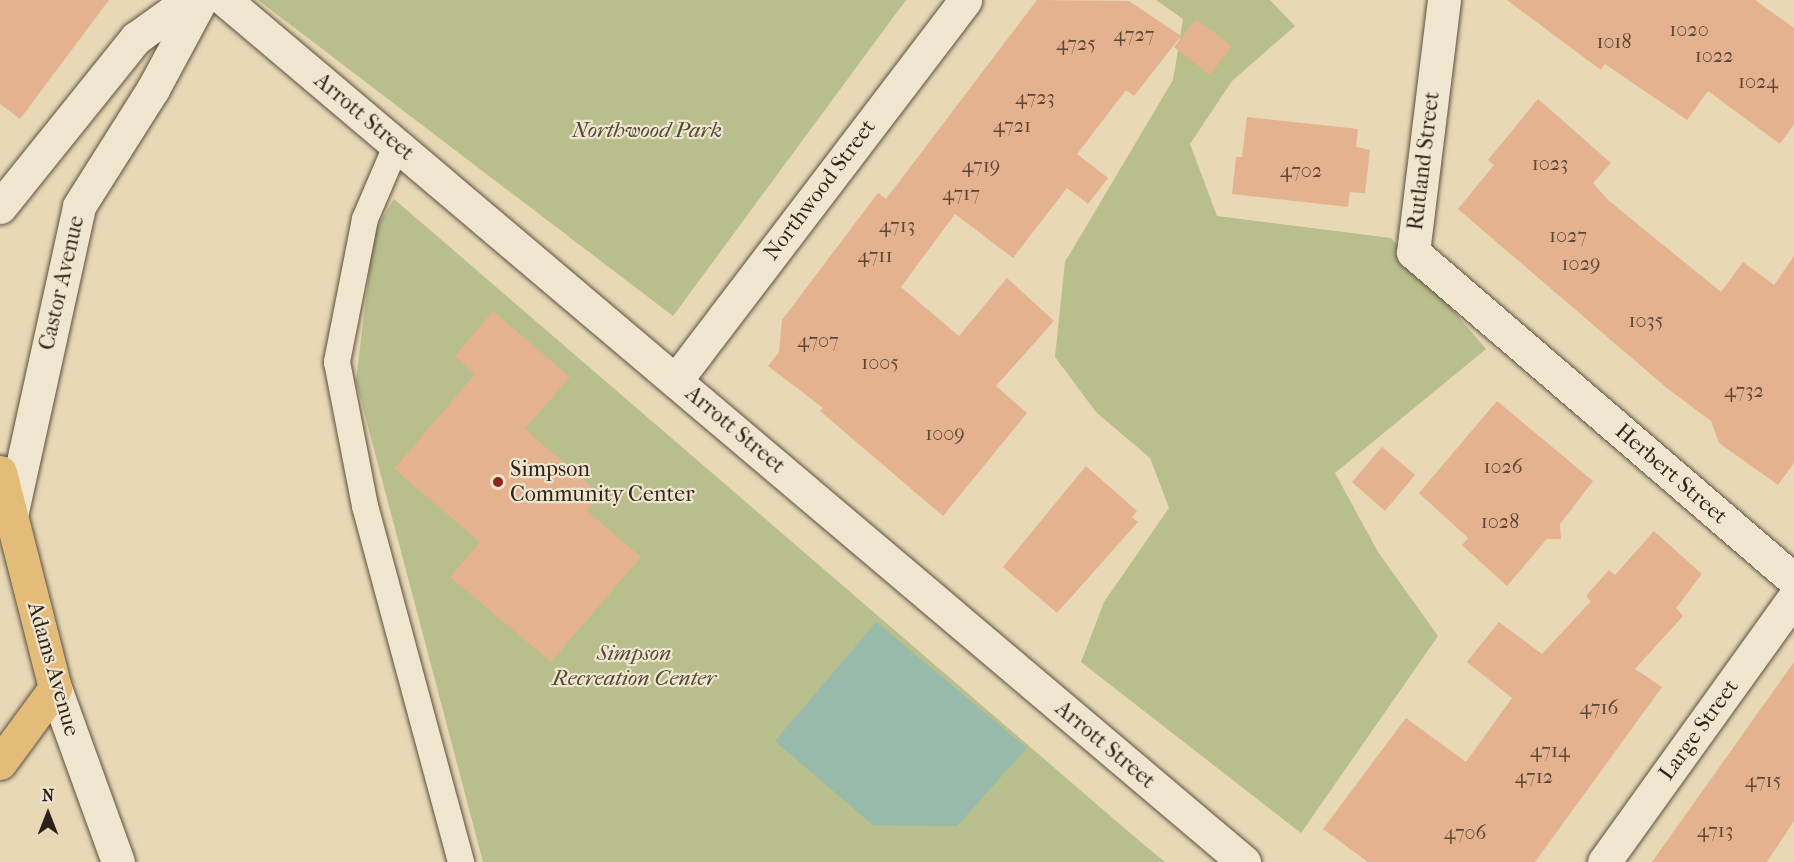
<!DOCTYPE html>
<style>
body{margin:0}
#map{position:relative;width:1794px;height:862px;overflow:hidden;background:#e8d8b5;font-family:"IM FELL French Canon",serif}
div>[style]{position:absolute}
.green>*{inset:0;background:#b8be8c}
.water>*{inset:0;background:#98baaa}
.building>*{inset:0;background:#e4b28f}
.roads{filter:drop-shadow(0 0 2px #5d5041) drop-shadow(0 0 2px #5d5041)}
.lane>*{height:26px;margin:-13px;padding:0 13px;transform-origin:13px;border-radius:13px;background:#f0e6cf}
.street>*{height:33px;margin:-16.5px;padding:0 16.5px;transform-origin:16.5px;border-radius:16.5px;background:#f0e6cf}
.secondary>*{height:33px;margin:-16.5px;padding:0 16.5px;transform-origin:16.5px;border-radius:16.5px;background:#f0e6cf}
.primary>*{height:33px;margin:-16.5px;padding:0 16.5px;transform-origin:16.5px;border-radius:16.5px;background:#e4bc7a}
.dots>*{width:16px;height:16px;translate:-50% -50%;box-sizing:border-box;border:3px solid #f0e6cf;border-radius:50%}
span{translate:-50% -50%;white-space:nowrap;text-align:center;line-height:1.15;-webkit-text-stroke:4.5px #f0e6cf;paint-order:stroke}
.number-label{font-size:20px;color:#5c4637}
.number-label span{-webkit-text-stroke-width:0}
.street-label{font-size:22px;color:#2f221a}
.park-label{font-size:22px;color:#514936;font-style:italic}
.poi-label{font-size:22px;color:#2f221a}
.left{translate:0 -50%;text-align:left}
.north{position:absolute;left:18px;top:784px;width:60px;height:60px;-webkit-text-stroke:4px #f0e6cf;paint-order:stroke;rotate:0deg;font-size:16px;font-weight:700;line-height:24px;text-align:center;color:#2f221a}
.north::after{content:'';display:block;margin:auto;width:21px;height:27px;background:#2f221a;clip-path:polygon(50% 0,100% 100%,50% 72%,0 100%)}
</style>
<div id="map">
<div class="green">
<div style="clip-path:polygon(258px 0,906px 0,673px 316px)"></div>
<div style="clip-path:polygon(1156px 0,1270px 0,1295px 26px,1232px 81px,1190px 144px,1217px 216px,1391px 238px,1486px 349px,1335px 473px,1378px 552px,1438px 636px,1301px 833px,1081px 662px,1104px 602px,1169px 508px,1150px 458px,1096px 412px,1055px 357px,1065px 262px,1173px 80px,1183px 19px)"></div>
<div style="clip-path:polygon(394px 199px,1137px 839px,1165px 862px,483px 862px,356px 381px,374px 232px)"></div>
</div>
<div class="water">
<div style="clip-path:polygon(876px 622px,1027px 748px,957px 826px,873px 825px,775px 741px)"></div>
</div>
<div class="building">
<div style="clip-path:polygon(0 0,109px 0,20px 119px,0 104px)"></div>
<div style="clip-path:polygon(1037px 0,1129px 1px,1181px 36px,1134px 96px,1126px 90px,1077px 154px,1108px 178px,1088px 204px,1067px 188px,1013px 258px,955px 214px,901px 287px,959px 336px,1007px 278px,1054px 321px,996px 386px,1027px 413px,943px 516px,820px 411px,823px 408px,768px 366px,779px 352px,782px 320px,878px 193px,886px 199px)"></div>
<div style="clip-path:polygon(1507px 0,1755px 0,1794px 28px,1794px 124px,1780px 144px,1708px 91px,1687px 120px,1605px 64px,1601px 70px)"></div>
<div style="clip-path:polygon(1196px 19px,1232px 46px,1210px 75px,1174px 47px)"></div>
<div style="clip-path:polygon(1538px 99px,1611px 163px,1593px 183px,1608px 200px,1721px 292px,1743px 262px,1774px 285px,1794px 256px,1794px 463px,1778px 485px,1719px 443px,1711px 421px,1668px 389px,1458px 209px,1494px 165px,1488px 160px)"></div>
<div style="clip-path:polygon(1247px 117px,1358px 129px,1356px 147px,1370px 150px,1365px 193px,1350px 192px,1348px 207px,1232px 194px,1236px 157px,1242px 157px)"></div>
<div style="clip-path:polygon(493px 311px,570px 377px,525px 429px,601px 495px,587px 511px,641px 557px,551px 662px,450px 577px,480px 542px,394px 469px,475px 374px,455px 356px)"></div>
<div style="clip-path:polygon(1497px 401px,1593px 481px,1560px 524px,1561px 539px,1547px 539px,1507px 586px,1462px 545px,1468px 538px,1419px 493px)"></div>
<div style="clip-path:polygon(1382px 447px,1415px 475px,1385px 511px,1352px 482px)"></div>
<div style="clip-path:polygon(1086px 466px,1137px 511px,1132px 517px,1138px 522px,1057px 613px,1003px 567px)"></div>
<div style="clip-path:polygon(1654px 531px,1702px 574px,1676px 608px,1683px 616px,1635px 669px,1662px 687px,1535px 862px,1368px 862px,1323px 829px,1406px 718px,1466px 762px,1512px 698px,1467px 662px,1499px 622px,1542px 654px,1591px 601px,1586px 596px,1609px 570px,1615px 575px)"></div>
<div style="clip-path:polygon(1794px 662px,1794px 821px,1767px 862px,1652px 862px)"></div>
</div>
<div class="roads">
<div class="lane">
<div style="left:397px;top:144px;width:82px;rotate:113.1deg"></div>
<div style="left:365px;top:219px;width:146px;rotate:101.1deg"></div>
<div style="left:337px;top:362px;width:147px;rotate:79deg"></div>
<div style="left:365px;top:506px;width:369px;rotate:74.9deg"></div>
</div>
<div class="street">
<div style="left:225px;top:0;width:1335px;rotate:40.23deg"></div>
<div style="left:1444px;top:0;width:254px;rotate:97deg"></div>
<div style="left:1413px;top:252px;width:503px;rotate:40.72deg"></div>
<div style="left:676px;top:380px;width:477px;rotate:-52.7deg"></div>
<div style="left:55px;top:688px;width:185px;rotate:70.1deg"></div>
</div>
<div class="secondary">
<div style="left:0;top:207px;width:217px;rotate:-51.2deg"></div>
<div style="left:136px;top:38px;width:65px;rotate:-35.6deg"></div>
<div style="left:11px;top:516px;width:317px;rotate:-77.6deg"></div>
<div style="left:79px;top:206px;width:138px;rotate:-57.7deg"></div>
<div style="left:153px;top:89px;width:101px;rotate:-61.7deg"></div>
<div style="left:1604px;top:862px;width:325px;rotate:-54.3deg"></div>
</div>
<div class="primary">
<div style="left:0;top:472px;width:223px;rotate:75.7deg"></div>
<div style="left:55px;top:688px;width:93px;rotate:126.3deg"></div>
</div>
</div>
<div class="dots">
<div style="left:498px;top:482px;background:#8f2418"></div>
</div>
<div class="number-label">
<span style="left:1689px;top:29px">1020</span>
<span style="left:1134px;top:34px">4727</span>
<span style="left:1614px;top:41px">1018</span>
<span style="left:1076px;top:43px">4725</span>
<span style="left:1714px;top:55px">1022</span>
<span style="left:1758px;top:81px">1024</span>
<span style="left:1035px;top:97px">4723</span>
<span style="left:1012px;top:125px">4721</span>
<span style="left:1550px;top:163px">1023</span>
<span style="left:981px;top:165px">4719</span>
<span style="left:1301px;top:170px">4702</span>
<span style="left:961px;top:193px">4717</span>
<span style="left:897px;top:225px">4713</span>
<span style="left:1568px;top:235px">1027</span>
<span style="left:875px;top:255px">4711</span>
<span style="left:1581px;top:263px">1029</span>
<span style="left:1646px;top:320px">1035</span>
<span style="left:818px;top:340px">4707</span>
<span style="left:880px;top:362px">1005</span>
<span style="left:1744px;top:390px">4732</span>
<span style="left:945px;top:433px">1009</span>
<span style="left:1503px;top:466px">1026</span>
<span style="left:1500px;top:521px">1028</span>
<span style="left:1599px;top:707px">4716</span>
<span style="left:1550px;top:750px">4714</span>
<span style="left:1534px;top:776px">4712</span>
<span style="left:1763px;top:780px">4715</span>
<span style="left:1715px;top:830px">4713</span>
<span style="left:1465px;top:832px">4706</span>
</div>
<div class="street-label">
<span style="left:364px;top:117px;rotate:40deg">Arrott Street</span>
<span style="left:1424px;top:161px;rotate:-83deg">Rutland Street</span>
<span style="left:820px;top:190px;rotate:-53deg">Northwood Street</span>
<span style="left:62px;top:283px;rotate:-77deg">Castor Avenue</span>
<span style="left:735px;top:430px;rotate:40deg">Arrott Street</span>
<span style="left:1671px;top:474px;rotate:41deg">Herbert Street</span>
<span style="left:53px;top:669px;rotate:74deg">Adams Avenue</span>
<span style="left:1699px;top:730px;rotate:-54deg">Large Street</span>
<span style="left:1105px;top:745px;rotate:40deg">Arrott Street</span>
</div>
<div class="park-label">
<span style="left:647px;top:131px">Northwood Park</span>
<span style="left:634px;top:666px">Simpson<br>Recreation Center</span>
</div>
<div class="poi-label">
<span class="left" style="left:510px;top:482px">Simpson<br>Community Center</span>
</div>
<div class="north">N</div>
</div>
